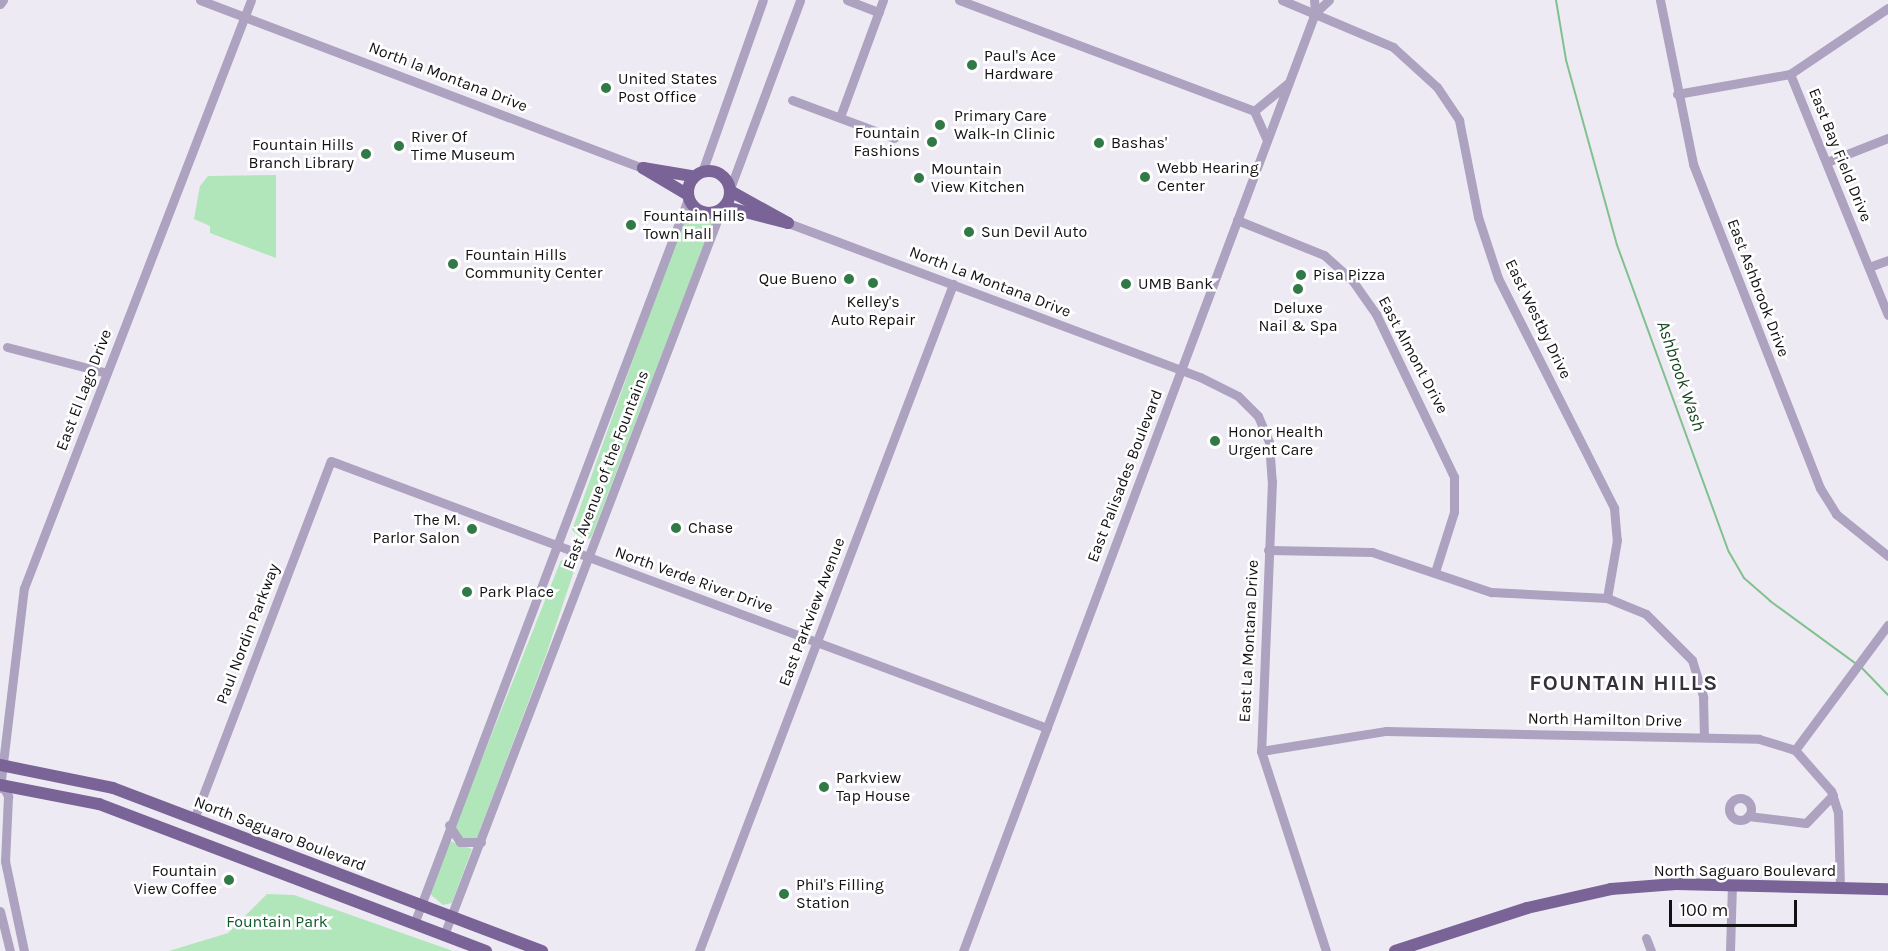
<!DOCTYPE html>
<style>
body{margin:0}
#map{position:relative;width:1888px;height:951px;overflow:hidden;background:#eeeaf4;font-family:Karla,sans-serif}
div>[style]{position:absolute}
.green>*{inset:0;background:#b0e6ba}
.stream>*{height:2px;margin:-1px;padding:0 1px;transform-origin:1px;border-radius:1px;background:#80c18e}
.minor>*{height:9px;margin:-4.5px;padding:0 4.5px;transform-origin:4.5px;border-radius:4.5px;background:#ada2bf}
.minor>.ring{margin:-4.5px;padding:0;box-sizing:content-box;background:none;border:9px solid #ada2bf;border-radius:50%}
.major>*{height:12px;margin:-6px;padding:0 6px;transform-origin:6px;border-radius:6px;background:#796397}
.major>.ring{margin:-6px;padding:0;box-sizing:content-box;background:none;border:12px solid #796397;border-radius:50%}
.dots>*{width:16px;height:16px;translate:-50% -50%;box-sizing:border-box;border:3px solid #fff;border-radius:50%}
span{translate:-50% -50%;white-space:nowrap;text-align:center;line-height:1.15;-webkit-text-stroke:5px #fff;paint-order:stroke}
.poi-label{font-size:16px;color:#121114}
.left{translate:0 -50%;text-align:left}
.right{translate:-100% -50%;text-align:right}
.street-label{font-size:16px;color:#121114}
.park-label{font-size:16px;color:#0d5728}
.water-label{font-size:18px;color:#1a4827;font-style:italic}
.district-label{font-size:22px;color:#343139;font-weight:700;letter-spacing:1.5px}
.scale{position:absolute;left:1669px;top:900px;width:128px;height:27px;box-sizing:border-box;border:3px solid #121114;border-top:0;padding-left:8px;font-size:18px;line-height:21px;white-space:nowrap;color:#121114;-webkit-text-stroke:4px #fff;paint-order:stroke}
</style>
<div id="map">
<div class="green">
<div style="clip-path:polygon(276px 175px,276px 258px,210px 233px,210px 226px,194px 219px,200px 186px,208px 176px)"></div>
<div style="clip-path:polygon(688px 206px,715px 216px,591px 538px,584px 540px,572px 530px)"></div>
<div style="clip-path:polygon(561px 560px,571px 563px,574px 571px,546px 655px,477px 838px,458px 838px,454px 829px)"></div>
<div style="clip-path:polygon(450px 841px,472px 849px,452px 903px,443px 905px,430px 894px)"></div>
<div style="clip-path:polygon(267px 894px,294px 895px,453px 951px,169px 951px,228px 933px)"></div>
</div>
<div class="stream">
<div style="left:1556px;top:0;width:61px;rotate:80.5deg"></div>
<div style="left:1566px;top:60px;width:192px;rotate:74.6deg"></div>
<div style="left:1617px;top:245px;width:327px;rotate:70deg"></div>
<div style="left:1729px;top:552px;width:30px;rotate:60deg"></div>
<div style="left:1744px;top:578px;width:35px;rotate:41deg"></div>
<div style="left:1770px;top:601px;width:105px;rotate:36.1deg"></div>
<div style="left:1860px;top:666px;width:40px;rotate:46deg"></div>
</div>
<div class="minor">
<div style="left:200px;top:0;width:474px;rotate:20.8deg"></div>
<div style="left:847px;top:0;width:34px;rotate:21deg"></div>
<div style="left:959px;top:0;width:315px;rotate:20.6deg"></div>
<div style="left:1254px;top:111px;width:32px;rotate:66deg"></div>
<div style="left:1282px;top:0;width:121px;rotate:22.9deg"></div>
<div style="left:1393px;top:47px;width:59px;rotate:42.3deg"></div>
<div style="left:1437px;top:87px;width:40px;rotate:56deg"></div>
<div style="left:1459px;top:120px;width:99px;rotate:78.9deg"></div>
<div style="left:1478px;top:217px;width:64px;rotate:71.8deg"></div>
<div style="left:1498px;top:278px;width:258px;rotate:63.2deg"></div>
<div style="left:1614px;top:508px;width:32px;rotate:85deg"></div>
<div style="left:1617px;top:540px;width:59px;rotate:99.8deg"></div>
<div style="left:1660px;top:0;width:167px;rotate:78.6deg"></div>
<div style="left:1693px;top:164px;width:348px;rotate:68.6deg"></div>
<div style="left:1820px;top:488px;width:31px;rotate:58deg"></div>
<div style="left:1836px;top:514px;width:67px;rotate:38.9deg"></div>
<div style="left:0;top:4px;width:5px;rotate:-53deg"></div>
<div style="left:1315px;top:13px;width:19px;rotate:-43deg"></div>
<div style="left:1790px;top:74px;width:260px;rotate:67.9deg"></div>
<div style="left:1677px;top:94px;width:115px;rotate:-10deg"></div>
<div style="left:1790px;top:74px;width:118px;rotate:-34deg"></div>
<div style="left:792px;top:100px;width:109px;rotate:20.4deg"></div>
<div style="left:1254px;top:111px;width:43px;rotate:-39.3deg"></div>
<div style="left:840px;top:117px;width:125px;rotate:-69.8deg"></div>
<div style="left:1827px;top:162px;width:66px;rotate:-21.5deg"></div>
<div style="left:702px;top:172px;width:182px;rotate:-70.5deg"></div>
<div style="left:731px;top:186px;width:198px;rotate:-69.6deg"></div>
<div style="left:1237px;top:220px;width:94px;rotate:21.9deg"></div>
<div style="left:1324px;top:255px;width:38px;rotate:42deg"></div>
<div style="left:1352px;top:280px;width:42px;rotate:54.8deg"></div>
<div style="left:1376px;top:314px;width:181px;rotate:64.4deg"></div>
<div style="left:1454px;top:477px;width:35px;rotate:90deg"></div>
<div style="left:1454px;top:512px;width:63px;rotate:107.6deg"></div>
<div style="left:788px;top:223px;width:440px;rotate:20.5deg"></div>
<div style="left:1200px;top:377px;width:42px;rotate:26.6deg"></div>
<div style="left:1238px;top:396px;width:28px;rotate:45deg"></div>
<div style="left:1258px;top:416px;width:28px;rotate:67deg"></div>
<div style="left:1269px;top:442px;width:39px;rotate:86deg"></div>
<div style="left:1272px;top:481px;width:270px;rotate:92.3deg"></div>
<div style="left:1261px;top:751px;width:210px;rotate:72deg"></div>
<div style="left:1869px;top:267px;width:20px;rotate:-20deg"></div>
<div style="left:7px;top:347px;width:103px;rotate:14.6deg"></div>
<div style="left:1268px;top:550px;width:104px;rotate:1.1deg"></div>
<div style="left:1372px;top:552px;width:126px;rotate:18.6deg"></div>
<div style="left:1491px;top:592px;width:116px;rotate:3deg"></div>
<div style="left:1607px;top:598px;width:42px;rotate:22.3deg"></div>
<div style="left:1646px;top:614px;width:65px;rotate:45deg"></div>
<div style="left:1692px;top:660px;width:39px;rotate:73deg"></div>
<div style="left:1703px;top:697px;width:40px;rotate:88.6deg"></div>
<div style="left:1795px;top:750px;width:156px;rotate:-53.4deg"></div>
<div style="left:1261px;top:751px;width:127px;rotate:-9.1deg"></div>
<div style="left:1386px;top:731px;width:373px;rotate:1.2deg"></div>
<div style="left:1759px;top:739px;width:38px;rotate:17deg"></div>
<div style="left:1795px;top:750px;width:55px;rotate:48.7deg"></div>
<div style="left:1831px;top:791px;width:22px;rotate:72deg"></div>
<div style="left:1838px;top:812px;width:76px;rotate:88.5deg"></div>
<div style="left:2px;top:785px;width:13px;rotate:61deg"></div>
<div style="left:8px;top:796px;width:65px;rotate:92.6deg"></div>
<div style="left:5px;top:861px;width:92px;rotate:78.1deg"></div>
<div style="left:0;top:788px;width:201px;rotate:-83.2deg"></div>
<div style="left:24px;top:588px;width:630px;rotate:-68.89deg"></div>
<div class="ring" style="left:1729px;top:798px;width:13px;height:13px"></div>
<div style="left:1748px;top:816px;width:58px;rotate:6.9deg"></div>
<div style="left:1806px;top:823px;width:39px;rotate:-46deg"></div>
<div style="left:194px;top:819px;width:383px;rotate:-69.1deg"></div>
<div style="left:331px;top:461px;width:764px;rotate:20.45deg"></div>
<div style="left:449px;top:825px;width:20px;rotate:57deg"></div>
<div style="left:460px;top:842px;width:21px"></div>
<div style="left:0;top:911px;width:41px;rotate:76deg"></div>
<div style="left:414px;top:924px;width:775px;rotate:-69.3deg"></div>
<div style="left:444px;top:935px;width:776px;rotate:-69.09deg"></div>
<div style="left:1646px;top:938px;width:14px;rotate:69deg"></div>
<div style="left:699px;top:951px;width:714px;rotate:-69.15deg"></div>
<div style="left:963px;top:951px;width:1002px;rotate:-69.43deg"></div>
<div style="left:1315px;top:13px;width:13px;rotate:-94deg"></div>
<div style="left:1730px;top:951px;width:66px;rotate:-88.3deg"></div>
</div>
<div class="major">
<div style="left:643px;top:168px;width:50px;rotate:9.3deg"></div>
<div style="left:643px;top:168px;width:49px;rotate:30.8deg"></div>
<div class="ring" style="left:688px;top:171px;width:30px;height:30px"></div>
<div style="left:732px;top:192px;width:64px;rotate:29deg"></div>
<div style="left:726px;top:207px;width:64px;rotate:14.5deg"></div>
<div style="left:0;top:765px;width:115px;rotate:11.5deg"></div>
<div style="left:113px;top:788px;width:459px;rotate:20.8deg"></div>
<div style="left:0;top:785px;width:101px;rotate:10.9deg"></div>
<div style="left:99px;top:804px;width:414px;rotate:20.8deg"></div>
<div style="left:1395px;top:951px;width:139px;rotate:-18deg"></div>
<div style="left:1527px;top:908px;width:86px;rotate:-12.7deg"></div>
<div style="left:1611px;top:889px;width:65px;rotate:-4.4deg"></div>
<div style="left:1676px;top:884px;width:212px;rotate:1.4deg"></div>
</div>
<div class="dots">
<div style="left:972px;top:65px;background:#317946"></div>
<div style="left:606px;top:88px;background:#317946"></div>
<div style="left:940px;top:125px;background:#317946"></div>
<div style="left:932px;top:142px;background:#317946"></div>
<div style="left:1099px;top:143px;background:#317946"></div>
<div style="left:399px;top:146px;background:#317946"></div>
<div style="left:366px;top:154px;background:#317946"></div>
<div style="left:1145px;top:177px;background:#317946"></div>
<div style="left:919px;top:178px;background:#317946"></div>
<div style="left:631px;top:225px;background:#317946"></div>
<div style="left:969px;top:232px;background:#317946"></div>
<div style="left:453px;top:264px;background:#317946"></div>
<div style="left:1301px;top:275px;background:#317946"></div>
<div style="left:849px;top:279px;background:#317946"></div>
<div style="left:873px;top:283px;background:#317946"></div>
<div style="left:1126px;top:284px;background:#317946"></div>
<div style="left:1298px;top:289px;background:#317946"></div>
<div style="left:1215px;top:441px;background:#317946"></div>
<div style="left:676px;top:528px;background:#317946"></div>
<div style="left:472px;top:529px;background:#317946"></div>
<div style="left:467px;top:592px;background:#317946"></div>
<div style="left:824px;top:787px;background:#317946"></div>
<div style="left:229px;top:880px;background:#317946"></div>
<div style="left:784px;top:894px;background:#317946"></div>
</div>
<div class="poi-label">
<span class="left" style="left:984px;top:65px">Paul's Ace<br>Hardware</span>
<span class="left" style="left:618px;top:88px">United States<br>Post Office</span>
<span class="left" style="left:954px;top:125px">Primary Care<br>Walk-In Clinic</span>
<span class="right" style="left:920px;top:142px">Fountain<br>Fashions</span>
<span class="left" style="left:411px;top:146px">River Of<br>Time Museum</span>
<span class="left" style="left:1111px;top:143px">Bashas'</span>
<span class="right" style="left:354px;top:154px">Fountain Hills<br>Branch Library</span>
<span class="left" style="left:1157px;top:177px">Webb Hearing<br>Center</span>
<span class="left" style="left:931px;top:178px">Mountain<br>View Kitchen</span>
<span class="left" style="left:643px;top:225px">Fountain Hills<br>Town Hall</span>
<span class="left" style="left:981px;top:232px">Sun Devil Auto</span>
<span class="left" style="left:465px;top:264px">Fountain Hills<br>Community Center</span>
<span class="left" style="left:1313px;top:275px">Pisa Pizza</span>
<span class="right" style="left:837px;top:279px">Que Bueno</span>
<span class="left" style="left:1138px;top:284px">UMB Bank</span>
<span style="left:873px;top:311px">Kelley's<br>Auto Repair</span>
<span style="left:1298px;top:317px">Deluxe<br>Nail &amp; Spa</span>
<span class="left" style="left:1228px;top:441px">Honor Health<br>Urgent Care</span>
<span class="right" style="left:460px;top:529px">The M.<br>Parlor Salon</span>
<span class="left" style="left:688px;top:528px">Chase</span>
<span class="left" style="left:479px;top:592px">Park Place</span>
<span class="left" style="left:836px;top:787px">Parkview<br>Tap House</span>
<span class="right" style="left:217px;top:880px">Fountain<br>View Coffee</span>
<span class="left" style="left:796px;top:894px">Phil's Filling<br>Station</span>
</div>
<div class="street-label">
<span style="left:448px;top:77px;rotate:21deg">North la Montana Drive</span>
<span style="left:1840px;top:155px;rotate:68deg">East Bay Field Drive</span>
<span style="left:990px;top:282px;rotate:21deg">North La Montana Drive</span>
<span style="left:1758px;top:288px;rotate:69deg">East Ashbrook Drive</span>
<span style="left:1538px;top:319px;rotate:64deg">East Westby Drive</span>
<span style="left:1413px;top:355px;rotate:62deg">East Almont Drive</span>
<span style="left:84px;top:390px;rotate:-69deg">East El Lago Drive</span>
<span style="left:606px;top:470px;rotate:-69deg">East Avenue of the Fountains</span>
<span style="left:1125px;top:476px;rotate:-69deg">East Palisades Boulevard</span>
<span style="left:694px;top:580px;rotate:20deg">North Verde River Drive</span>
<span style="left:812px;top:612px;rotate:-69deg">East Parkview Avenue</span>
<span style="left:248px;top:634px;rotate:-69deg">Paul Nordin Parkway</span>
<span style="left:1249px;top:641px;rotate:-87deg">East La Montana Drive</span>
<span style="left:1605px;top:720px;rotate:1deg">North Hamilton Drive</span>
<span style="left:280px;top:834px;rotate:21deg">North Saguaro Boulevard</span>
<span style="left:1745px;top:871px">North Saguaro Boulevard</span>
</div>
<div class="park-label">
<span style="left:277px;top:922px">Fountain Park</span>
</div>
<div class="water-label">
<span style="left:1681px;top:376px;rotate:71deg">Ashbrook Wash</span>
</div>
<div class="district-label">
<span style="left:1624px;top:684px">FOUNTAIN HILLS</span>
</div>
<div class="scale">100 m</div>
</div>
